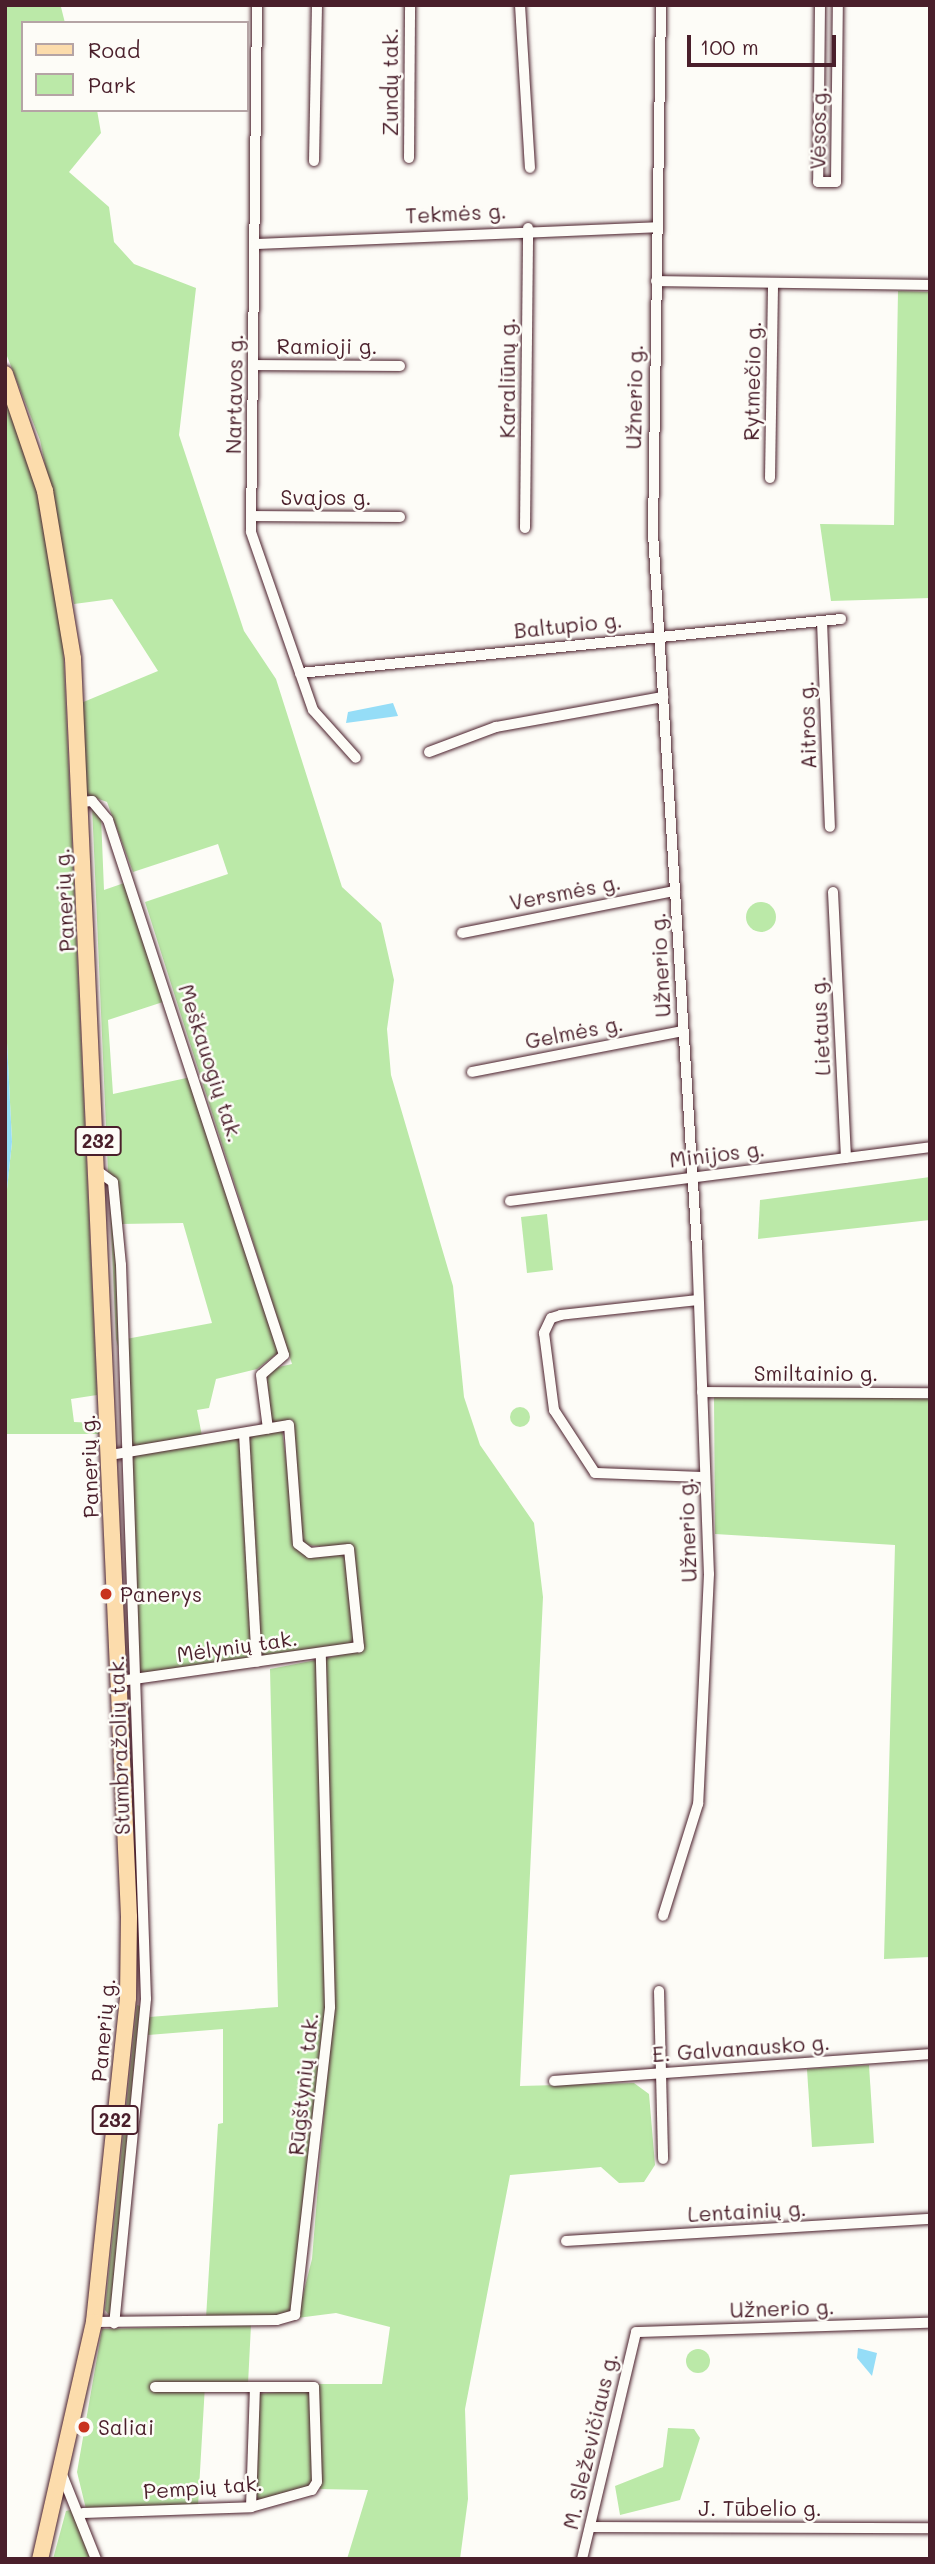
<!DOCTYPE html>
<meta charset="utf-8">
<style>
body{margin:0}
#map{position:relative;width:935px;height:2564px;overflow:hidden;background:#fdfcf7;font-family:Mali,sans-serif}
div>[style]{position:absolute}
.green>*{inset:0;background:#bbe9a8}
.round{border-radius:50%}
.water>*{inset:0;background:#95ddf7}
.roads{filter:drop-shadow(0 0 2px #4a1f2b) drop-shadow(0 0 2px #4a1f2b)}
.minor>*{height:10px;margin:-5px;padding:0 5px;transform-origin:5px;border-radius:5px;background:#fdfcf7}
.primary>*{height:16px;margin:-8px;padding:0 8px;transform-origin:8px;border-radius:8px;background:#fcdcac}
.dots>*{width:19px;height:19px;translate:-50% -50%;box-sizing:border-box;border:4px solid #fdfcf7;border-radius:50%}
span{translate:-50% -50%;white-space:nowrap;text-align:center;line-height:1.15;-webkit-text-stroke:5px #fdfcf7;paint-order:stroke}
.shield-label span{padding:2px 5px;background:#fdfcf7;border:2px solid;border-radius:5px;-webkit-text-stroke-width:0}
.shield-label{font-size:19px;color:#4a1f2b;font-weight:700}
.street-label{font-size:21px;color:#4a1f2b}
.poi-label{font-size:21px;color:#4a1f2b}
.left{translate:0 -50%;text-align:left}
.frame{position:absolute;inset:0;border:7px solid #4a1f2b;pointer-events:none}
.legend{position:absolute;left:21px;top:21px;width:228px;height:91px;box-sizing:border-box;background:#fdfcf7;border:2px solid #b5a4a5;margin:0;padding:9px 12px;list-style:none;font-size:21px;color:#4a1f2b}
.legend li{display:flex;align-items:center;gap:14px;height:35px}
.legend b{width:35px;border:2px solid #b5a4a5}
.scale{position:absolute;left:687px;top:35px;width:149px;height:32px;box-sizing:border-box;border:4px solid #4a1f2b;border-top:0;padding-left:9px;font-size:21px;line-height:24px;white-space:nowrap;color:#4a1f2b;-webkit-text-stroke:5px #fdfcf7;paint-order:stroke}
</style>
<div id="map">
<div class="green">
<div style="clip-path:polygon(5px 5px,61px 7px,65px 23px,23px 23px,23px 110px,97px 110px,101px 133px,69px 172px,109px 207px,114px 242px,134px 264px,196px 288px,179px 435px,244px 631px,276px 679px,342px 887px,381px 923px,394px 980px,387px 1029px,391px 1075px,453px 1286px,464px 1397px,480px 1445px,534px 1523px,543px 1597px,520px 2086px,634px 2083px,649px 2094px,655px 2165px,644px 2182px,619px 2183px,601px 2167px,510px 2175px,465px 2409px,468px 2499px,460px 2559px,347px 2559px,368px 2490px,320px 2489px,318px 2384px,382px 2384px,390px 2327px,336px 2313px,297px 2318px,312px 2259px,334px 1990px,326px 1658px,361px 1650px,353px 1548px,303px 1545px,293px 1420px,272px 1424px,266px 1370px,292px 1364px,145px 902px,228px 874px,218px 844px,133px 872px,107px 802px,85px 794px,81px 703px,158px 671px,112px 599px,74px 604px,40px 440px,5px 351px)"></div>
<div style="clip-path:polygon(898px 291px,930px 292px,930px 598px,831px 601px,820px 524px,894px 525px)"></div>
<div style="clip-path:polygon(5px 391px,34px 476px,63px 642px,97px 1395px,71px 1399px,74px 1422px,97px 1423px,100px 1434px,5px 1434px,5px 1208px,12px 1142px,5px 1003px)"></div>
<div style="clip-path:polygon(92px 805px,101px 816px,104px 890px,127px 882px,166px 1001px,108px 1020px,113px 1094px,191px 1077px,279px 1352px,257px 1369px,216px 1379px,209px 1408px,197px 1410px,202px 1436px,131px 1447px,126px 1339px,212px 1323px,183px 1223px,120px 1224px,118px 1186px,108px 1173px)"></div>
<div class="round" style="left:746px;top:902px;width:30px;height:30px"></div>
<div style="clip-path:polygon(930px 1177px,930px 1220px,758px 1239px,760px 1200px)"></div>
<div style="clip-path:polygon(109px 1185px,111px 1185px,122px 1361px,116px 1339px)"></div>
<div style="clip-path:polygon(547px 1214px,553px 1270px,527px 1273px,521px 1217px)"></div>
<div style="clip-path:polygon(714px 1396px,930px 1398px,930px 1957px,884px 1959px,895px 1545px,715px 1534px)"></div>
<div class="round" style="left:510px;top:1407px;width:20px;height:20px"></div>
<div style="clip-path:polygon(282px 1430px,299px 1550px,346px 1553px,355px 1646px,259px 1660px,247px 1437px)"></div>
<div style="clip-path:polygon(239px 1437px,254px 1660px,140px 1674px,131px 1454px)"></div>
<div style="clip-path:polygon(316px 1660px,326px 2018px,294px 2309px,285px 2316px,206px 2318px,218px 2124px,223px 2123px,223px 2029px,148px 2035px,149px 2017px,278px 2007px,270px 1669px)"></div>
<div style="clip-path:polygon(137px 2005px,140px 2006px,110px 2316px,105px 2310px)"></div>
<div style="clip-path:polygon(869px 2065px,874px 2143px,812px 2147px,807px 2069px)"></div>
<div style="clip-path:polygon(251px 2325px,248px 2384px,205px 2385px,198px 2506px,86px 2509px,77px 2472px,102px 2329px)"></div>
<div class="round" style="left:686px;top:2349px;width:24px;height:24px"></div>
<div style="clip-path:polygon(313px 2389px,312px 2485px,257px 2503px,257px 2394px)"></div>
<div style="clip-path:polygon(668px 2428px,694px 2429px,700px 2438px,680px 2500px,620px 2515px,615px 2486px,663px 2467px)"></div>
<div style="clip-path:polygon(75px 2509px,90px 2559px,53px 2559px,66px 2511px)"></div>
</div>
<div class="water">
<div style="clip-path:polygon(393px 703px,398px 716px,346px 723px,348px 712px)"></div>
<div style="clip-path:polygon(5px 1003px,12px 1142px,5px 1208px)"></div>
<div style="clip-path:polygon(858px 2348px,877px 2353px,872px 2376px,857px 2358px)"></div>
</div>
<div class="roads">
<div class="minor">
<div style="left:257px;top:5px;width:527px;rotate:90.65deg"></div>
<div style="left:251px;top:532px;width:188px;rotate:70.8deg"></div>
<div style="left:313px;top:710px;width:64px;rotate:48.1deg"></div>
<div style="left:520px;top:5px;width:163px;rotate:86.5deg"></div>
<div style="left:661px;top:5px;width:528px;rotate:90.87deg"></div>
<div style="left:653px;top:533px;width:716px;rotate:86.48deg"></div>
<div style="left:697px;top:1248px;width:326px;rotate:87.9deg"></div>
<div style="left:709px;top:1574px;width:230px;rotate:92.7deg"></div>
<div style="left:698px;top:1804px;width:117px;rotate:107.4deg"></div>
<div style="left:820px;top:5px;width:177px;rotate:90.6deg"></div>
<div style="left:818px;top:182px;width:18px"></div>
<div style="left:836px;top:182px;width:177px;rotate:-89.4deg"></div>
<div style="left:409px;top:158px;width:153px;rotate:-89.6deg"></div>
<div style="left:314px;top:161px;width:156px;rotate:-88.9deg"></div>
<div style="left:256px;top:244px;width:402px;rotate:-2.4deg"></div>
<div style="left:656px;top:281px;width:274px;rotate:0.8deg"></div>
<div style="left:254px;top:365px;width:146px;rotate:0.4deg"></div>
<div style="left:770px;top:478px;width:194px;rotate:-89.1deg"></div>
<div style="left:251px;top:516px;width:149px;rotate:0.4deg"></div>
<div style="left:525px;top:528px;width:300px;rotate:-89.4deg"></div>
<div style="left:822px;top:621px;width:206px;rotate:87.8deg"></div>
<div style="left:300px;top:673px;width:544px;rotate:-5.7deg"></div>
<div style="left:429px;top:752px;width:72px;rotate:-20.5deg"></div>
<div style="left:496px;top:727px;width:170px;rotate:-10.2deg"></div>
<div style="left:80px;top:802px;width:12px;rotate:-5deg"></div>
<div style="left:92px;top:801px;width:25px;rotate:50deg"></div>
<div style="left:108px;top:820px;width:563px;rotate:71.79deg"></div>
<div style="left:284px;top:1355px;width:30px;rotate:139deg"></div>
<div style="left:261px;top:1375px;width:54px;rotate:82.6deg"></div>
<div style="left:833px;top:892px;width:266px;rotate:87.2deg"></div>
<div style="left:462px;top:933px;width:217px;rotate:-11.2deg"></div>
<div style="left:472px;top:1072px;width:215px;rotate:-11deg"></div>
<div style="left:99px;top:1172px;width:17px;rotate:36deg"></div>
<div style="left:113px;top:1182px;width:83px;rotate:84.5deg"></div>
<div style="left:121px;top:1265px;width:734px;rotate:88.05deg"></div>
<div style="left:146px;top:1999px;width:326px;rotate:95.6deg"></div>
<div style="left:510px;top:1201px;width:423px;rotate:-7.3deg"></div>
<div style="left:698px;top:1300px;width:138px;rotate:173.8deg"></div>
<div style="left:561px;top:1315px;width:10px;rotate:163deg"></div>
<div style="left:551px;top:1318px;width:17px;rotate:115deg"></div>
<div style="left:544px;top:1333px;width:78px;rotate:82.6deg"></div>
<div style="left:554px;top:1410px;width:75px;rotate:56.9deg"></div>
<div style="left:595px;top:1473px;width:109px;rotate:2.1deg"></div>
<div style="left:702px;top:1392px;width:228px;rotate:0.3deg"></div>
<div style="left:244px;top:1433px;width:229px;rotate:86.8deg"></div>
<div style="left:110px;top:1455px;width:181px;rotate:-9.5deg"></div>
<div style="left:289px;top:1425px;width:119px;rotate:85.7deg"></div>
<div style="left:298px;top:1544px;width:15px;rotate:37deg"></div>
<div style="left:310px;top:1553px;width:39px;rotate:-6deg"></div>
<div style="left:349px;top:1549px;width:99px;rotate:84.2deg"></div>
<div style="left:359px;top:1647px;width:240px;rotate:171.9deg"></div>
<div style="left:659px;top:1991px;width:168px;rotate:88.6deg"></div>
<div style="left:554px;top:2081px;width:377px;rotate:-4.1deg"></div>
<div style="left:566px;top:2241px;width:365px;rotate:-3.5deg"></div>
<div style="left:94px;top:2322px;width:183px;rotate:-0.6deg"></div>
<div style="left:277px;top:2320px;width:19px;rotate:-16deg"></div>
<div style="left:295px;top:2315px;width:310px;rotate:-83.5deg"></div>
<div style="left:330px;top:2007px;width:353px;rotate:-91.5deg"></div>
<div style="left:63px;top:2477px;width:88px;rotate:68.1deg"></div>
<div style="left:251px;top:2507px;width:120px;rotate:-88.1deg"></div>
<div style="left:83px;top:2513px;width:168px;rotate:-2deg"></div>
<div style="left:251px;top:2507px;width:63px;rotate:-15.6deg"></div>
<div style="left:312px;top:2490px;width:9px;rotate:-58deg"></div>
<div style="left:317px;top:2482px;width:95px;rotate:-91.8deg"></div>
<div style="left:314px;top:2387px;width:159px;rotate:180deg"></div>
<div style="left:590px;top:2527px;width:340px;rotate:0.2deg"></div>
<div style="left:582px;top:2559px;width:233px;rotate:-76.6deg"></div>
<div style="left:636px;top:2332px;width:294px;rotate:-1.8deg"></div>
</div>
<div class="primary">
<div style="left:5px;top:374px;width:124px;rotate:71.1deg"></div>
<div style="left:45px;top:491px;width:170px;rotate:80.5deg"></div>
<div style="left:73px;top:659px;width:1259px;rotate:87.45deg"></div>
<div style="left:129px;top:1917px;width:81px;rotate:90.7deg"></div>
<div style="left:128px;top:1998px;width:326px;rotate:96deg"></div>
<div style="left:94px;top:2322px;width:243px;rotate:102.8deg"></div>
</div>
</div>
<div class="dots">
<div style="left:106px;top:1594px;background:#c8321e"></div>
<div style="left:84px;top:2427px;background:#c8321e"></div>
</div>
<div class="shield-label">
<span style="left:98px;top:1141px">232</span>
<span style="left:115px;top:2120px">232</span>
</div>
<div class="street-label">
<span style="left:390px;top:82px;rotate:-90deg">Zundų tak.</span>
<span style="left:818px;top:128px;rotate:-89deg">Vėsos g.</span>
<span style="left:456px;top:213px;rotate:-3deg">Tekmės g.</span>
<span style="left:327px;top:346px">Ramioji g.</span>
<span style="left:507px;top:378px;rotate:-90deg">Karaliūnų g.</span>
<span style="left:752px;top:381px;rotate:-89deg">Rytmečio g.</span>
<span style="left:234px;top:394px;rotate:-89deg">Nartavos g.</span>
<span style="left:634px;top:397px;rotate:-89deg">Užnerio g.</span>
<span style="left:326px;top:497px">Svajos g.</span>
<span style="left:568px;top:625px;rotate:-6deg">Baltupio g.</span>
<span style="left:807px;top:725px;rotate:-92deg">Aitros g.</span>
<span style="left:565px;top:892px;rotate:-11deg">Versmės g.</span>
<span style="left:64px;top:900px;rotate:-93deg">Panerių g.</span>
<span style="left:660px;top:965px;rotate:-93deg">Užnerio g.</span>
<span style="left:820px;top:1026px;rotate:-93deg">Lietaus g.</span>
<span style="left:574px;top:1032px;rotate:-11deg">Gelmės g.</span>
<span style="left:211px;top:1063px;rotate:72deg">Meškauogių tak.</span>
<span style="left:717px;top:1154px;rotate:-7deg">Minijos g.</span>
<span style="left:816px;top:1373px">Smiltainio g.</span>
<span style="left:89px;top:1466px;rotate:-92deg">Panerių g.</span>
<span style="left:687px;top:1530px;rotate:-92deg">Užnerio g.</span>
<span style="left:237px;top:1646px;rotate:-8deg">Mėlynių tak.</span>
<span style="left:119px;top:1745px;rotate:-92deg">Stumbražolių tak.</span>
<span style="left:103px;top:2030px;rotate:-85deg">Panerių g.</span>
<span style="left:741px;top:2048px;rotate:-4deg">E. Galvanausko g.</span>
<span style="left:303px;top:2084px;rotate:-84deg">Rūgštynių tak.</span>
<span style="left:747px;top:2211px;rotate:-3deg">Lentainių g.</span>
<span style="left:782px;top:2308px;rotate:-2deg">Užnerio g.</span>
<span style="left:590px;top:2441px;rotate:-77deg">M. Sleževičiaus g.</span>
<span style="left:203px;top:2487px;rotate:-4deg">Pempių tak.</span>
<span style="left:760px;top:2508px">J. Tūbelio g.</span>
</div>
<div class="poi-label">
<span class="left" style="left:120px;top:1594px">Panerys</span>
<span class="left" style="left:98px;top:2427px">Saliai</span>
</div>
<div class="frame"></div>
<ul class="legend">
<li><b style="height:9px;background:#fcdcac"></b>Road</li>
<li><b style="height:19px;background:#bbe9a8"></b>Park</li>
</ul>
<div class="scale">100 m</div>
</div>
